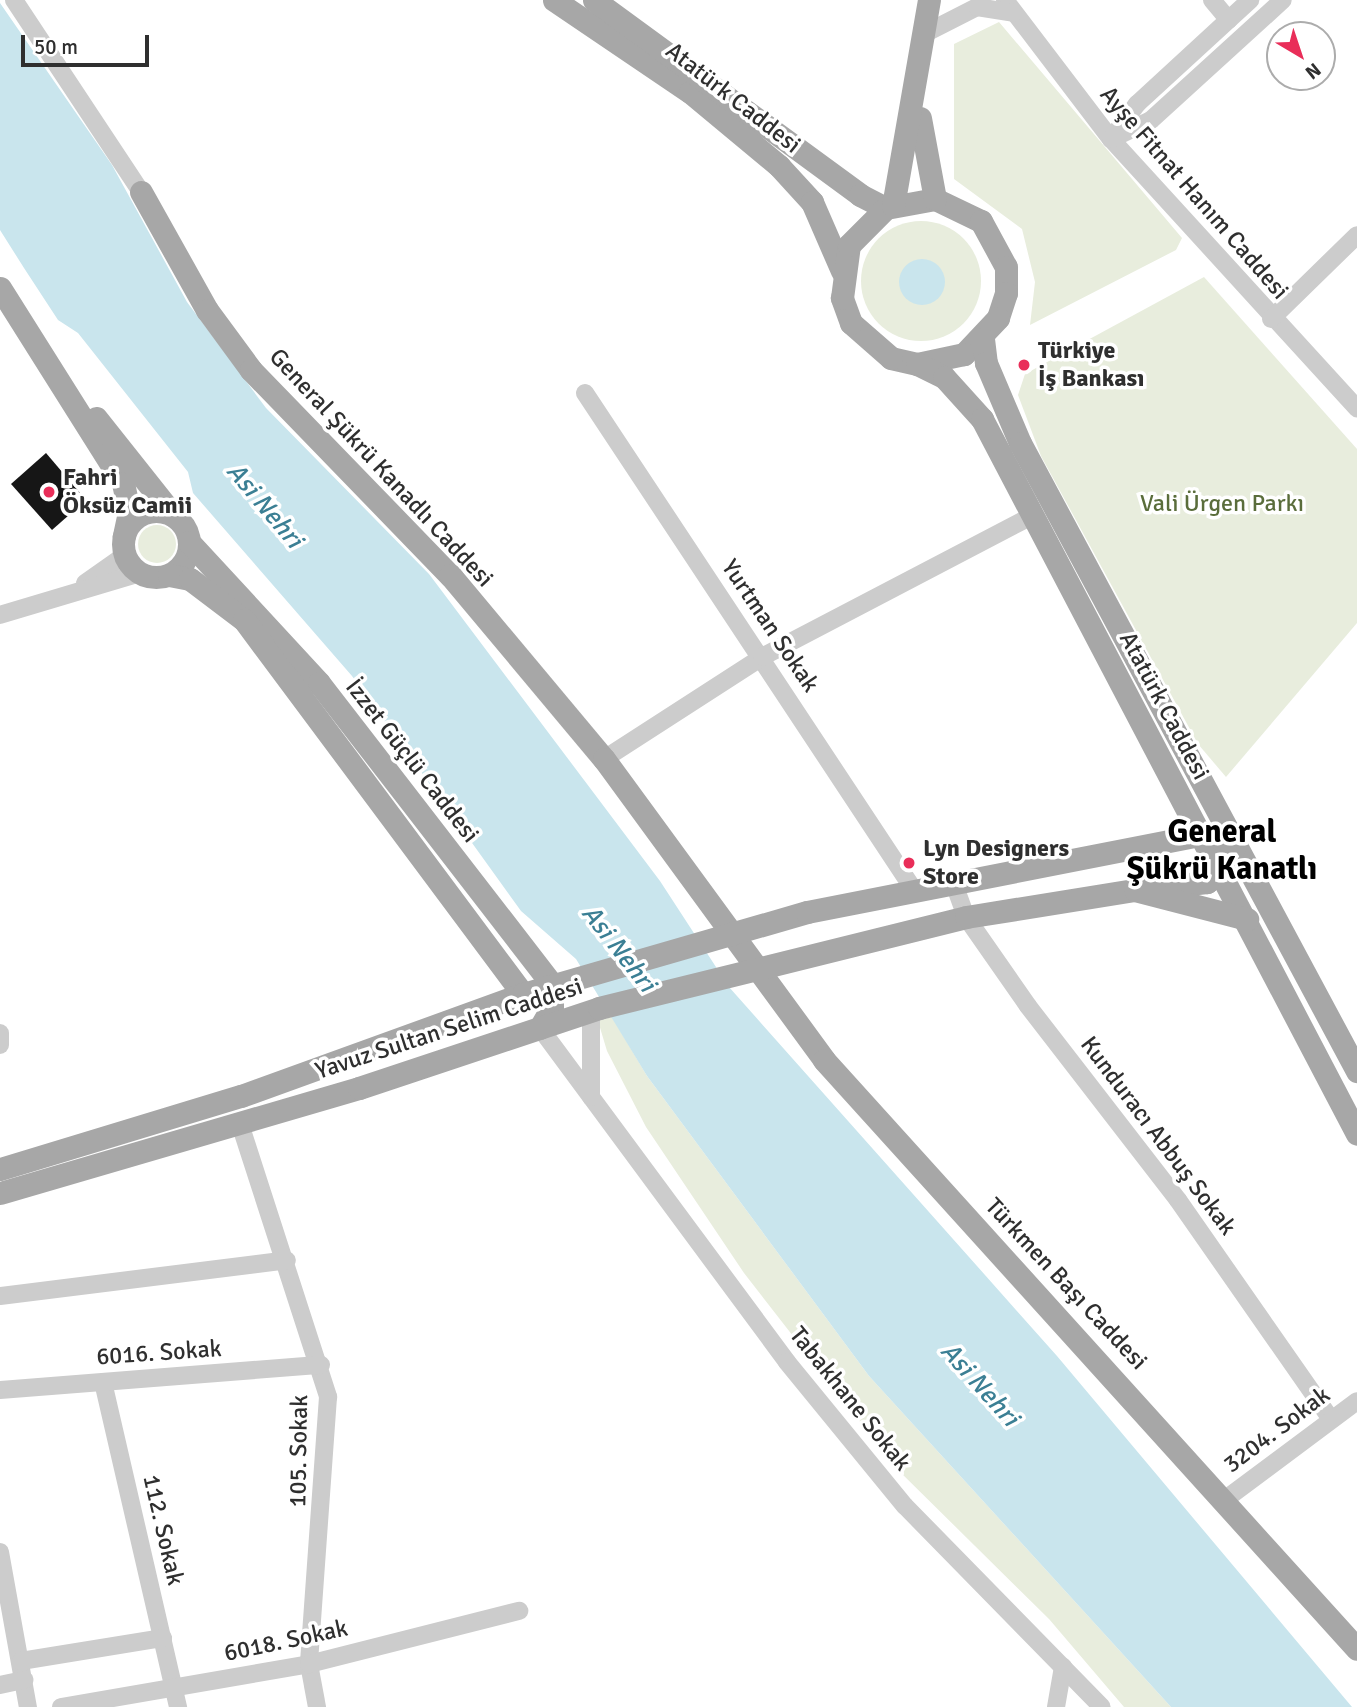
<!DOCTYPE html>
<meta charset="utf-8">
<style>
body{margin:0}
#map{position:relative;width:1357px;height:1707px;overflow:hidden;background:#fff;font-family:Signika,sans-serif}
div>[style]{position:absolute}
.green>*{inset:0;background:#e8eddd}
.round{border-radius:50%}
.water>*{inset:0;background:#c9e5ed}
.building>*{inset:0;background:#161616}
.minor>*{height:18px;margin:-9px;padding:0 9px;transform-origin:9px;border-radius:9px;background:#ccc}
.major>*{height:23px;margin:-11.5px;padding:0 11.5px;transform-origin:11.5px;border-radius:11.5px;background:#a7a7a7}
.major>.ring{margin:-11.5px;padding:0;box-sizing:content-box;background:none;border:23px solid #a7a7a7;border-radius:50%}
.dots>*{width:19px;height:19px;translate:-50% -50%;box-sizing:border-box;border:4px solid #fff;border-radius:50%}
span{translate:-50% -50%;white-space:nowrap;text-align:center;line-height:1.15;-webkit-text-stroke:7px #fff;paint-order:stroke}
.street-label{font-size:24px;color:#2f2f2f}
.poi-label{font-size:24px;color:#2f2f2f;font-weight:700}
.left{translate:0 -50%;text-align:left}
.park-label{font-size:24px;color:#5a6d3b}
.water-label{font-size:26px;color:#3b7f94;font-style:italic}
.district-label{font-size:32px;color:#000;font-weight:700}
.north{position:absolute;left:1266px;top:21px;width:70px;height:70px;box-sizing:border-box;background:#fff;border:2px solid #acacac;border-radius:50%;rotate:141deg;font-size:19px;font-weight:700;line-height:28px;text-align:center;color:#2f2f2f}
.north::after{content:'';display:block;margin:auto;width:24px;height:32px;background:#e92e59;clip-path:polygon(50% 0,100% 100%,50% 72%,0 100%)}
.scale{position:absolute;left:21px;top:35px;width:128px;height:32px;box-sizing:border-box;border:4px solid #2f2f2f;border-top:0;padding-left:9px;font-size:21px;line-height:24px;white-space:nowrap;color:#2f2f2f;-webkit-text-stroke:5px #fff;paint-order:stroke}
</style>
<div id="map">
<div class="green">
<div style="clip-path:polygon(999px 22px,1182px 238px,1176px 250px,1030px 325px,1035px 282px,1022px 229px,954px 179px,954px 44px)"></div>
<div class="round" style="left:861px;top:221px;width:120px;height:120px"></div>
<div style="clip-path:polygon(1204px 277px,1357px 449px,1357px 623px,1226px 777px,1198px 744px,1041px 456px,1018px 395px,1025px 374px)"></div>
<div class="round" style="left:138px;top:525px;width:38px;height:38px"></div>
<div style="clip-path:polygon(612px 1017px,647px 1076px,869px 1376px,1171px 1707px,1124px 1707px,1049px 1619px,895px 1467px,744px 1273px,646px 1127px,607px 1051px,598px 1021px)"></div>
</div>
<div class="water">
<div style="clip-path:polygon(0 3px,112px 165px,187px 302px,266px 408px,429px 574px,660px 881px,729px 987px,1057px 1356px,1352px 1707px,1171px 1707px,869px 1376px,647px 1076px,576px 959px,521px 911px,352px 676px,193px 493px,188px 472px,78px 333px,58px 320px,24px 268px,0 230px)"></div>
<div class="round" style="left:899px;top:259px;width:46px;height:46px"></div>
</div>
<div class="building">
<div style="clip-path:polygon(46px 453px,86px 500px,52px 530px,11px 484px)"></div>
</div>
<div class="minor">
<div style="left:14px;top:0;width:230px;rotate:56.5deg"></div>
<div style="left:1005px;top:0;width:175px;rotate:52.7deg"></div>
<div style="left:1111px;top:139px;width:365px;rotate:47.6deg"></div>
<div style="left:1212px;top:0;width:26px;rotate:50deg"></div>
<div style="left:924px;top:34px;width:59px;rotate:-27deg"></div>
<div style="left:977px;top:7px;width:37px;rotate:9deg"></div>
<div style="left:1111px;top:139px;width:44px;rotate:-25.4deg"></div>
<div style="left:1151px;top:120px;width:178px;rotate:-42.3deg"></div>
<div style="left:1111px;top:139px;width:44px;rotate:-53.4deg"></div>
<div style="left:1137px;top:104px;width:154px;rotate:-42.6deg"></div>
<div style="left:1271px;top:319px;width:120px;rotate:-44.3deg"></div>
<div style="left:585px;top:393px;width:592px;rotate:56.5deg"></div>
<div style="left:85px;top:583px;width:49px;rotate:-35deg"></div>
<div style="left:0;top:615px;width:146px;rotate:-16.7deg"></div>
<div style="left:604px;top:759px;width:188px;rotate:-32.8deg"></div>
<div style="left:762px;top:657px;width:305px;rotate:-27.6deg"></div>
<div style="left:953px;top:881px;width:38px;rotate:70deg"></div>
<div style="left:966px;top:917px;width:108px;rotate:55.1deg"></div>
<div style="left:1028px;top:1006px;width:245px;rotate:52.3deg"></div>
<div style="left:1178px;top:1200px;width:266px;rotate:55.1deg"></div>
<div style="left:540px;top:1028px;width:415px;rotate:53.5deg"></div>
<div style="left:787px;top:1362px;width:186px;rotate:50.7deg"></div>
<div style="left:905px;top:1506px;width:281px;rotate:45.6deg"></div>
<div style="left:0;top:1033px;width:12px;rotate:90deg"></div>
<div style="left:591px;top:1097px;width:87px;rotate:-90deg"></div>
<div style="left:240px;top:1124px;width:287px;rotate:72.1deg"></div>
<div style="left:328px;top:1397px;width:268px;rotate:94.1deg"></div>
<div style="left:309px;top:1664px;width:44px;rotate:79.5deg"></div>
<div style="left:0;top:1296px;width:289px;rotate:-7.1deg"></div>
<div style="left:103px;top:1382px;width:334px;rotate:77deg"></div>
<div style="left:0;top:1390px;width:322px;rotate:-4.5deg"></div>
<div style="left:1227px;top:1498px;width:162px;rotate:-36.7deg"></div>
<div style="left:0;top:1552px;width:158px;rotate:79.8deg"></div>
<div style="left:21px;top:1661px;width:144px;rotate:-9.2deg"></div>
<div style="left:0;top:1685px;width:25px;rotate:-12deg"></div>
<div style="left:61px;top:1707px;width:252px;rotate:-9.8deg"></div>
<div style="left:309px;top:1664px;width:217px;rotate:-14.2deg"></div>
<div style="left:1056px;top:1707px;width:41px;rotate:-80.1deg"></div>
</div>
<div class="major">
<div style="left:554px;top:0;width:164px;rotate:34.1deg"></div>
<div style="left:690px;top:92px;width:116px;rotate:39.7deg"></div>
<div style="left:779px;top:166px;width:49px;rotate:47.5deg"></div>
<div style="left:812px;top:202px;width:75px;rotate:66.5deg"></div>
<div style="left:594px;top:0;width:330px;rotate:36.2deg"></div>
<div style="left:860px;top:195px;width:29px;rotate:27deg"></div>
<div style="left:886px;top:208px;width:50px;rotate:-10.4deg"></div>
<div style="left:935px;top:199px;width:51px;rotate:25.6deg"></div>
<div style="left:981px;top:221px;width:52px;rotate:61.5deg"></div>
<div style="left:1006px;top:267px;width:26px;rotate:90deg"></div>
<div style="left:1006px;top:293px;width:26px;rotate:108deg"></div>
<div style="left:998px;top:318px;width:50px;rotate:133.4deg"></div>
<div style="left:964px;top:354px;width:48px;rotate:168deg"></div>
<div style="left:917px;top:364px;width:27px;rotate:-167deg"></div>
<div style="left:891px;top:358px;width:53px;rotate:-138.8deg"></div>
<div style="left:851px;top:323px;width:27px;rotate:-110deg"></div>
<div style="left:842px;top:298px;width:53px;rotate:-82.5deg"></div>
<div style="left:849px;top:245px;width:52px;rotate:-45deg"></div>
<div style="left:920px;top:118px;width:82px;rotate:79.5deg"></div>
<div style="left:141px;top:192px;width:135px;rotate:60.8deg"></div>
<div style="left:207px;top:310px;width:74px;rotate:53.7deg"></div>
<div style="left:251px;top:370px;width:286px;rotate:45.9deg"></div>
<div style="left:450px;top:575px;width:240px;rotate:50.1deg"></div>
<div style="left:604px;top:759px;width:373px;rotate:53.8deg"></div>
<div style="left:824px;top:1060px;width:794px;rotate:47.86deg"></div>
<div style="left:893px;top:206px;width:209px;rotate:-80.1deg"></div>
<div style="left:0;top:288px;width:231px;rotate:57.8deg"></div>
<div style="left:123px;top:483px;width:30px;rotate:78deg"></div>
<div style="left:129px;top:512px;width:25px;rotate:102deg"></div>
<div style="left:983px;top:339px;width:24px;rotate:83deg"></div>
<div style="left:986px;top:363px;width:87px;rotate:67deg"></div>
<div style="left:1020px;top:443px;width:713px;rotate:61.78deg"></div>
<div style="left:917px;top:364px;width:30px;rotate:26deg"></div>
<div style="left:944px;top:377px;width:57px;rotate:47.9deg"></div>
<div style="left:982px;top:419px;width:807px;rotate:62.32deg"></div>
<div style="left:96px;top:418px;width:125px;rotate:51.5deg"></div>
<div class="ring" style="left:123px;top:511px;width:43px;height:43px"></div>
<div style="left:189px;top:542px;width:192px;rotate:47.3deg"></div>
<div style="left:319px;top:683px;width:381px;rotate:52.3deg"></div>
<div style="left:552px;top:985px;width:22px;rotate:90deg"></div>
<div style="left:552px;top:1007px;width:24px;rotate:120deg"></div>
<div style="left:169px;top:575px;width:21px;rotate:11deg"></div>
<div style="left:190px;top:579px;width:68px;rotate:37.2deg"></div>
<div style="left:244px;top:620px;width:467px;rotate:53.3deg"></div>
<div style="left:0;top:1169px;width:252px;rotate:-16.9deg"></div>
<div style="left:241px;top:1096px;width:300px;rotate:-19.9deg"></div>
<div style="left:523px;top:994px;width:296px;rotate:-16.1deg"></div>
<div style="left:807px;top:912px;width:404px;rotate:-11.1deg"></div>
<div style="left:1203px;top:834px;width:34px;rotate:15deg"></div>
<div style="left:1236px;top:843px;width:31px;rotate:117deg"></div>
<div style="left:1222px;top:871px;width:19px;rotate:144deg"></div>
<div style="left:1207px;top:882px;width:72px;rotate:173.7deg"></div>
<div style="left:0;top:1193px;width:374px;rotate:-16.3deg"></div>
<div style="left:359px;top:1088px;width:253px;rotate:-18.4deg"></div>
<div style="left:599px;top:1008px;width:378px;rotate:-13.9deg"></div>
<div style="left:966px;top:917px;width:171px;rotate:-9.1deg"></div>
<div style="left:1135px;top:890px;width:116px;rotate:14.5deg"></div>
</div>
<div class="dots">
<div style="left:1024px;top:365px;background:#e92e59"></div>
<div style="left:49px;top:492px;background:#e92e59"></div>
<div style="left:909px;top:863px;background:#e92e59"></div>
</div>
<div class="street-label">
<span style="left:733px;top:98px;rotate:38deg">Atatürk Caddesi</span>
<span style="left:1194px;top:193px;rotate:49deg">Ayşe Fitnat Hanım Caddesi</span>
<span style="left:381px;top:468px;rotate:47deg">General Şükrü Kanadlı Caddesi</span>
<span style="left:770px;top:626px;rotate:56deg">Yurtman Sokak</span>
<span style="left:1164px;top:706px;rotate:62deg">Atatürk Caddesi</span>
<span style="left:412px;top:761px;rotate:52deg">İzzet Güçlü Caddesi</span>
<span style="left:449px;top:1029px;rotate:-18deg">Yavuz Sultan Selim Caddesi</span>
<span style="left:1158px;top:1136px;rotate:53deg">Kunduracı Abbuş Sokak</span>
<span style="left:1066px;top:1284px;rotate:47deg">Türkmen Başı Caddesi</span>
<span style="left:159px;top:1353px;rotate:-4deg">6016. Sokak</span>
<span style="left:850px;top:1399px;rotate:51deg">Tabakhane Sokak</span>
<span style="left:1277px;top:1430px;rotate:-37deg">3204. Sokak</span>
<span style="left:299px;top:1451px;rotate:-89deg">105. Sokak</span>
<span style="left:163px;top:1530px;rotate:77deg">112. Sokak</span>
<span style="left:286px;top:1641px;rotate:-12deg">6018. Sokak</span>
</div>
<div class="poi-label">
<span class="left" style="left:1038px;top:365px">Türkiye<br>İş Bankası</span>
<span class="left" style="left:63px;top:492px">Fahri<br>Öksüz Camii</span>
<span class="left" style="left:923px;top:863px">Lyn Designers<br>Store</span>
</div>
<div class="park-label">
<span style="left:1222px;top:504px">Vali Ürgen Parkı</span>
</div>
<div class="water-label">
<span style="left:264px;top:506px;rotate:50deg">Asi Nehri</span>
<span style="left:618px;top:949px;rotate:52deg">Asi Nehri</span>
<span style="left:979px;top:1385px;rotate:48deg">Asi Nehri</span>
</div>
<div class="district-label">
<span style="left:1222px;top:851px">General<br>Şükrü Kanatlı</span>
</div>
<div class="north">N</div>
<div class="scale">50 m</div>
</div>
